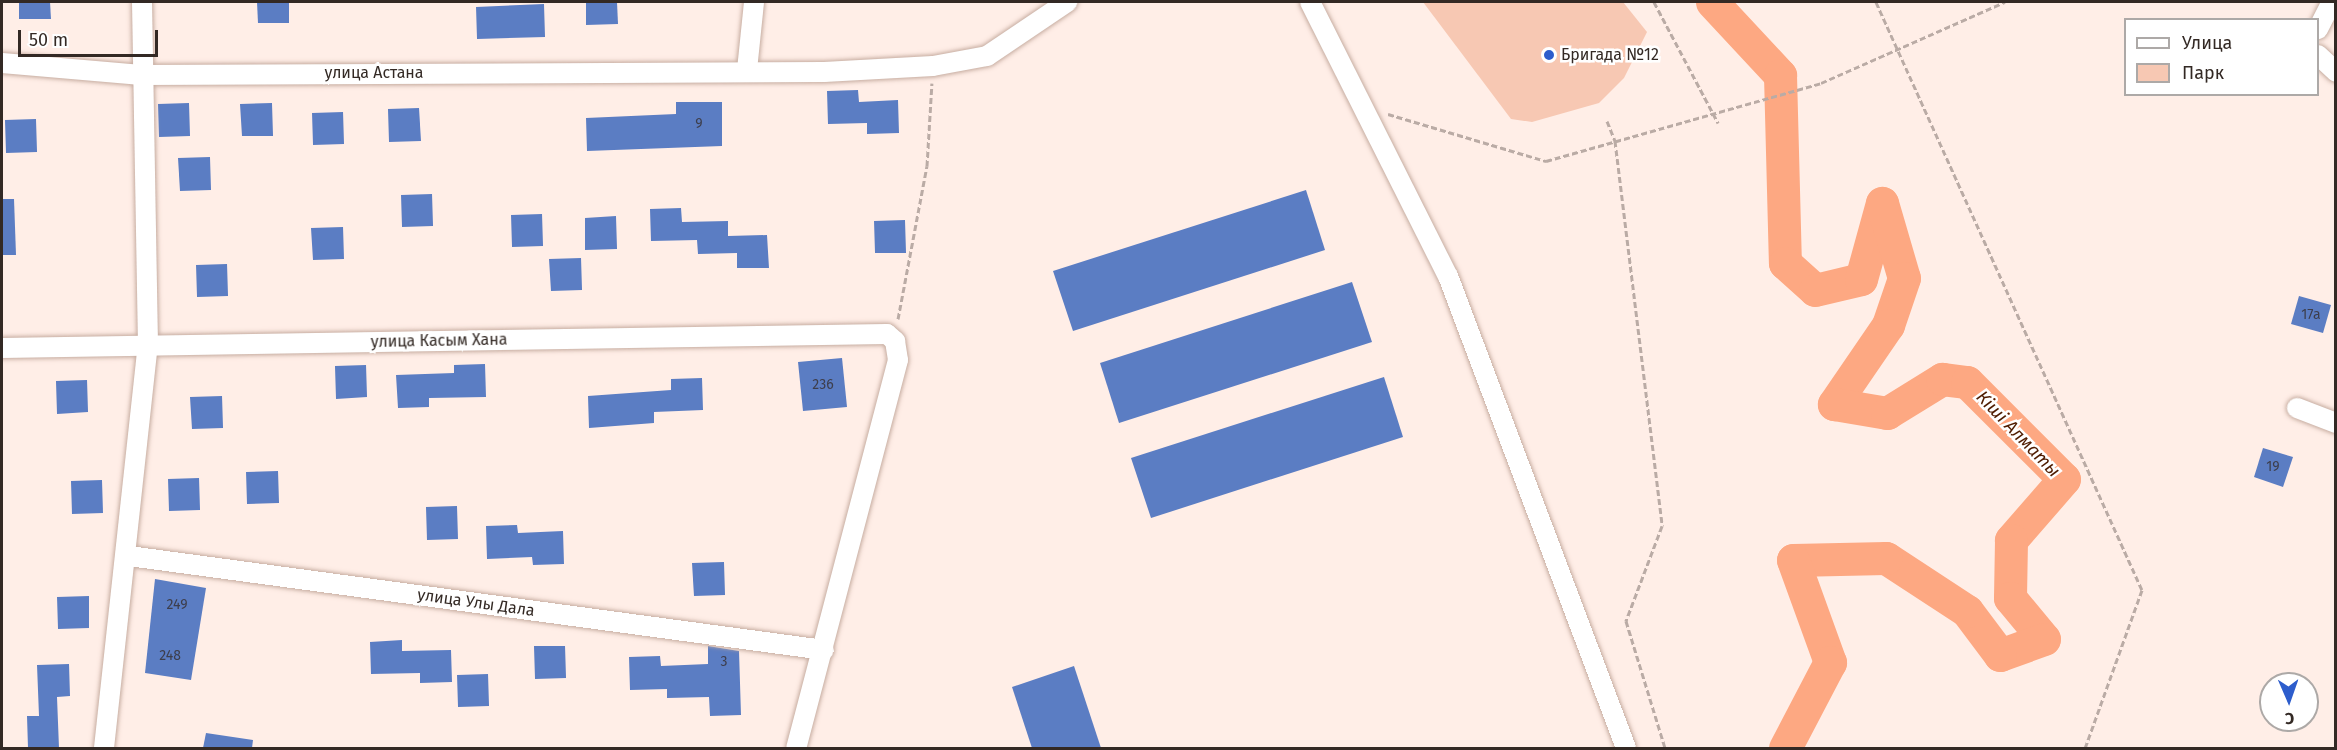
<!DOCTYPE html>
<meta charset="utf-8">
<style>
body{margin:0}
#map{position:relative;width:2337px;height:750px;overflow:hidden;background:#ffeee7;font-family:"Fira Sans",sans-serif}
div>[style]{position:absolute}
.green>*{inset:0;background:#f7c8b3}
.river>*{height:33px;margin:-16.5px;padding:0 16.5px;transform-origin:16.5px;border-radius:16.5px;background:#fda882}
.building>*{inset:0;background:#5b7dc3}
.path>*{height:3px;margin-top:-1.5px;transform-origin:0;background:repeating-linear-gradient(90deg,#baaba5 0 6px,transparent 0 9px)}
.roads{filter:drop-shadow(0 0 2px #c7ada1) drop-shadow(0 0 2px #c7ada1)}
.minor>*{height:20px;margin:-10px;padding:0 10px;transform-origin:10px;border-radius:10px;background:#fff}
.dots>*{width:16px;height:16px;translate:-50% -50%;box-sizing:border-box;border:3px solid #fff;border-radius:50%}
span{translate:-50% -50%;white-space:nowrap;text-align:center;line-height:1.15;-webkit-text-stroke:5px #fff;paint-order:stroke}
.number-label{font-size:14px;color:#3d3e4c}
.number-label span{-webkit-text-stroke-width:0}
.poi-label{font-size:16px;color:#332924}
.left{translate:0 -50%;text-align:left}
.street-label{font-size:16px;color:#332924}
.water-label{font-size:18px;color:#4f1c00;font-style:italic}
.frame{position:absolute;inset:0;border:3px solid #332924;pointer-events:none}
.legend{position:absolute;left:2124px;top:18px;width:195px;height:78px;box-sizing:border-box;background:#fff;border:2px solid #ada9a7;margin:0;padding:8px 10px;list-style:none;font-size:18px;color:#332924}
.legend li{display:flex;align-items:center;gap:12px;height:30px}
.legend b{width:30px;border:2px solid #ada9a7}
.north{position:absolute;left:2259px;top:672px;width:60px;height:60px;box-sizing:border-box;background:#fff;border:2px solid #ada9a7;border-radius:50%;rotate:178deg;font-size:16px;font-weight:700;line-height:24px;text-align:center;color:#332924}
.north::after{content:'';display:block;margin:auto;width:21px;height:27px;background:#2d5dcc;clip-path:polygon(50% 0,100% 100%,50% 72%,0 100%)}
.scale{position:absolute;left:18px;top:30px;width:140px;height:27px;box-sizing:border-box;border:3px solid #332924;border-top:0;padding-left:8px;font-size:18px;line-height:21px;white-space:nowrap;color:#332924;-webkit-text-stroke:4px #fff;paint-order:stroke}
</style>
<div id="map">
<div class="green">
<div style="clip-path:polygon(1423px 2px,1623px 2px,1647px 32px,1624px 78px,1599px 103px,1532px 122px,1511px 119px)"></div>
</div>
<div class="river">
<div style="left:1712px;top:2px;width:100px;rotate:47deg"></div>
<div style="left:1780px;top:75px;width:188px;rotate:88.5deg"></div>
<div style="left:1785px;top:263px;width:40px;rotate:42deg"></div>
<div style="left:1815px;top:290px;width:47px;rotate:-13.4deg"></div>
<div style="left:1861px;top:279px;width:79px;rotate:-74.6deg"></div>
<div style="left:1882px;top:203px;width:78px;rotate:73.7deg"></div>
<div style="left:1904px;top:278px;width:50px;rotate:108.8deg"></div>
<div style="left:1888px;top:325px;width:96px;rotate:124.4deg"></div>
<div style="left:1834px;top:404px;width:54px;rotate:9.6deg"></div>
<div style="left:1887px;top:413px;width:65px;rotate:-31.7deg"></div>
<div style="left:1942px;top:379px;width:25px;rotate:7deg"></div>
<div style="left:1967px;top:382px;width:137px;rotate:45deg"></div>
<div style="left:2064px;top:479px;width:81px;rotate:131deg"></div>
<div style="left:2011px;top:540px;width:58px;rotate:91deg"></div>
<div style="left:2010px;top:598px;width:53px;rotate:50.3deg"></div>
<div style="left:2044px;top:639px;width:47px;rotate:160deg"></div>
<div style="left:2000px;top:655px;width:55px;rotate:-126.9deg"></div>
<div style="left:1967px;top:611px;width:97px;rotate:-146.8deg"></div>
<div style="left:1886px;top:558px;width:93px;rotate:178.8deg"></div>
<div style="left:1793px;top:560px;width:109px;rotate:70.1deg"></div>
<div style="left:1830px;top:662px;width:97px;rotate:117.6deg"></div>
</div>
<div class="building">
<div style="clip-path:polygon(19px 2px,50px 2px,51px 19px,19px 19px)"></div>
<div style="clip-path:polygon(257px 2px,289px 2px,289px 23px,258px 23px)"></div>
<div style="clip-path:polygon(586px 2px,617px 2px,618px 24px,586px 25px)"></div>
<div style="clip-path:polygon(544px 4px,545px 37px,477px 39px,476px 7px)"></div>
<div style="clip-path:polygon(858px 90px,859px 102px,898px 100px,899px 133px,867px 134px,867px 123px,828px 124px,827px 91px)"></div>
<div style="clip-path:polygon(676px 102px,722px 102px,722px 146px,587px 151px,586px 118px,676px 114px)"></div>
<div style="clip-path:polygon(189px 103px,190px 136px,159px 137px,158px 104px)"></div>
<div style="clip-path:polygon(272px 103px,273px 136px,242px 136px,240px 104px)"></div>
<div style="clip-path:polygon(419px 108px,421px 141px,389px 142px,388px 109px)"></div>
<div style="clip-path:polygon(343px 112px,344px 144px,313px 145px,312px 113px)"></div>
<div style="clip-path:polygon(36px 119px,37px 152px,6px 153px,5px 120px)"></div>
<div style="clip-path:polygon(210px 157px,211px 190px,180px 191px,178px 158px)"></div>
<div style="clip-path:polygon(1306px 190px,1325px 250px,1073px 331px,1053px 271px)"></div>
<div style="clip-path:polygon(432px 194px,433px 226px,402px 227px,401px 195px)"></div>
<div style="clip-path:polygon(2px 199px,14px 199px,16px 255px,2px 255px)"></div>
<div style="clip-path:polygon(681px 208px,682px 222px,728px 221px,728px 236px,767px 235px,769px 268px,737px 268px,737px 253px,698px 254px,697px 240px,651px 241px,650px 209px)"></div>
<div style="clip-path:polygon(542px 214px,543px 246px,512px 247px,511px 215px)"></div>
<div style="clip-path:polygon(616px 216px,617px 249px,585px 250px,585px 218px)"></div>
<div style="clip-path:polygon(905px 220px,906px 253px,875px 253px,874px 221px)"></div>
<div style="clip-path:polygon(343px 227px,344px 259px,313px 260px,311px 228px)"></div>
<div style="clip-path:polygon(581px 258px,582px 290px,551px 291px,549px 259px)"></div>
<div style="clip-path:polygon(227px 264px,228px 296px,197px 297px,196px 265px)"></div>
<div style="clip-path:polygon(1352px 282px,1372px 342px,1119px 423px,1100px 363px)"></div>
<div style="clip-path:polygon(2299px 296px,2331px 305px,2323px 333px,2291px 324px)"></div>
<div style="clip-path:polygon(842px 358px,847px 407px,803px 411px,798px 362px)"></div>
<div style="clip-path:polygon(485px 364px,486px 397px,429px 398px,429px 407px,398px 408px,396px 375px,454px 373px,454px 365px)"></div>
<div style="clip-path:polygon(366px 365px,367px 397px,336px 399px,335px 366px)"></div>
<div style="clip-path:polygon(1384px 377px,1403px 437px,1151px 518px,1131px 458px)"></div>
<div style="clip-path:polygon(702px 378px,703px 410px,654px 412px,654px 423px,589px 428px,588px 396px,671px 390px,671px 379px)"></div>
<div style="clip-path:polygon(87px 380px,88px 412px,57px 414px,56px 381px)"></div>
<div style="clip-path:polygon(222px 396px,223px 428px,192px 429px,190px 397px)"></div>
<div style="clip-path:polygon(2263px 448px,2293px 457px,2283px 487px,2254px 477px)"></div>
<div style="clip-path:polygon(278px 471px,279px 503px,247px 504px,246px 472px)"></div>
<div style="clip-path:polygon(199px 478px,200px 510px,169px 511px,168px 479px)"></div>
<div style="clip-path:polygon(102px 480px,103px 513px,72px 514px,71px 481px)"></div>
<div style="clip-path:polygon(457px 506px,458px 539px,427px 540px,426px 507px)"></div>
<div style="clip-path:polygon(517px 525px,518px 533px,563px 531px,564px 564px,533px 565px,532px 557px,487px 559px,486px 526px)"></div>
<div style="clip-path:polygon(724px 562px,725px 595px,694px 596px,692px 563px)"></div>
<div style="clip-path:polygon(155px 579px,206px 588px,191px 680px,145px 673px)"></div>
<div style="clip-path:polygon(89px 596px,89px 628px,58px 629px,57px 597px)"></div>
<div style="clip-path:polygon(402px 640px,402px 651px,451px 650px,452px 682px,420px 683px,420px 673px,371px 674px,370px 642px)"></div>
<div style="clip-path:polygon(534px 646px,565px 646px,566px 678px,535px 679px)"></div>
<div style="clip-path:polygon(708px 646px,739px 651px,741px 715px,710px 716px,709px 697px,667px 698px,667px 689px,630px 690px,629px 657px,660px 656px,661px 666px,708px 664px)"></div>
<div style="clip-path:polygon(69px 664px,70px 696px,57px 697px,59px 748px,28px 748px,27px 716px,39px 716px,37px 665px)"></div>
<div style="clip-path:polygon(1074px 666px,1101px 748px,1032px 748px,1012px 687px)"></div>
<div style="clip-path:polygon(488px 674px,489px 706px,458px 707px,457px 675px)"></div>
<div style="clip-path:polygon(206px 733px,253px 740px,252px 748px,203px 748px)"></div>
</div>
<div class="path">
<div style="left:1654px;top:2px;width:137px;rotate:62.1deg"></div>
<div style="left:1876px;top:2px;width:645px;rotate:65.66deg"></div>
<div style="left:2142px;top:590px;width:168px;rotate:109.8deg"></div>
<div style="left:1388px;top:114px;width:165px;rotate:16.6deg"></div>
<div style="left:1546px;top:161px;width:286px;rotate:-15.8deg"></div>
<div style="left:1821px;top:83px;width:201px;rotate:-23.8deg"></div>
<div style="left:1607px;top:121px;width:22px;rotate:68deg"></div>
<div style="left:1615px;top:141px;width:388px;rotate:83deg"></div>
<div style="left:1662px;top:526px;width:102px;rotate:110.8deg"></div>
<div style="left:1626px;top:621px;width:133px;rotate:72.9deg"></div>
<div style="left:898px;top:319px;width:156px;rotate:-79.3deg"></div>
<div style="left:927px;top:166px;width:83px;rotate:-86.6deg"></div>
</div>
<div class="roads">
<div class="minor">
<div style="left:1310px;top:2px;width:307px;rotate:63.3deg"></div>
<div style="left:1448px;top:276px;width:504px;rotate:69.34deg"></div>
<div style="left:2318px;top:29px;width:30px;rotate:-63deg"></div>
<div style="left:2318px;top:55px;width:25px;rotate:43deg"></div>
<div style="left:2px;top:63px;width:140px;rotate:4.9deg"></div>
<div style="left:141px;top:75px;width:683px;rotate:-0.25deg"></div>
<div style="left:824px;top:72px;width:109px;rotate:-3.2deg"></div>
<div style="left:933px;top:66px;width:55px;rotate:-10.5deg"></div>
<div style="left:987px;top:56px;width:97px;rotate:-34deg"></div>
<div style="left:747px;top:70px;width:68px;rotate:-84.1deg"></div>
<div style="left:2px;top:348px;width:885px;rotate:-0.91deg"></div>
<div style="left:887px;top:334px;width:11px;rotate:41deg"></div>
<div style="left:895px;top:341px;width:19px;rotate:81deg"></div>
<div style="left:898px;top:360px;width:401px;rotate:104.7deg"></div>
<div style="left:2297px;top:408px;width:42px;rotate:21deg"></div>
<div style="left:129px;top:556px;width:701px;rotate:7.7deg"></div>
<div style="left:104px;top:748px;width:405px;rotate:-83.8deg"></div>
<div style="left:148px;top:345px;width:343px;rotate:-91deg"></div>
</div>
</div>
<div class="dots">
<div style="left:1549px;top:55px;background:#2d5dcc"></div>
</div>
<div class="number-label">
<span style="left:699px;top:124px">9</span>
<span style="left:2311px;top:315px">17а</span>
<span style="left:823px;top:385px">236</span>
<span style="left:2273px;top:467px">19</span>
<span style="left:177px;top:605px">249</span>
<span style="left:170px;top:656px">248</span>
<span style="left:724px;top:662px">3</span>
</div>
<div class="poi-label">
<span class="left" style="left:1561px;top:55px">Бригада №12</span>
</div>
<div class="street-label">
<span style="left:374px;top:73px">улица Астана</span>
<span style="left:439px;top:341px;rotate:-1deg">улица Касым Хана</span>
<span style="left:476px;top:603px;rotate:8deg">улица Улы Дала</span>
</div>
<div class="water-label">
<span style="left:2018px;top:434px;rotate:46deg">Кіші Алматы</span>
</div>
<div class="frame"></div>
<ul class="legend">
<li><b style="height:8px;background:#fff"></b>Улица</li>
<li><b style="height:16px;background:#f7c8b3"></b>Парк</li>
</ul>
<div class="north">С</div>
<div class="scale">50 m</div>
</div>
